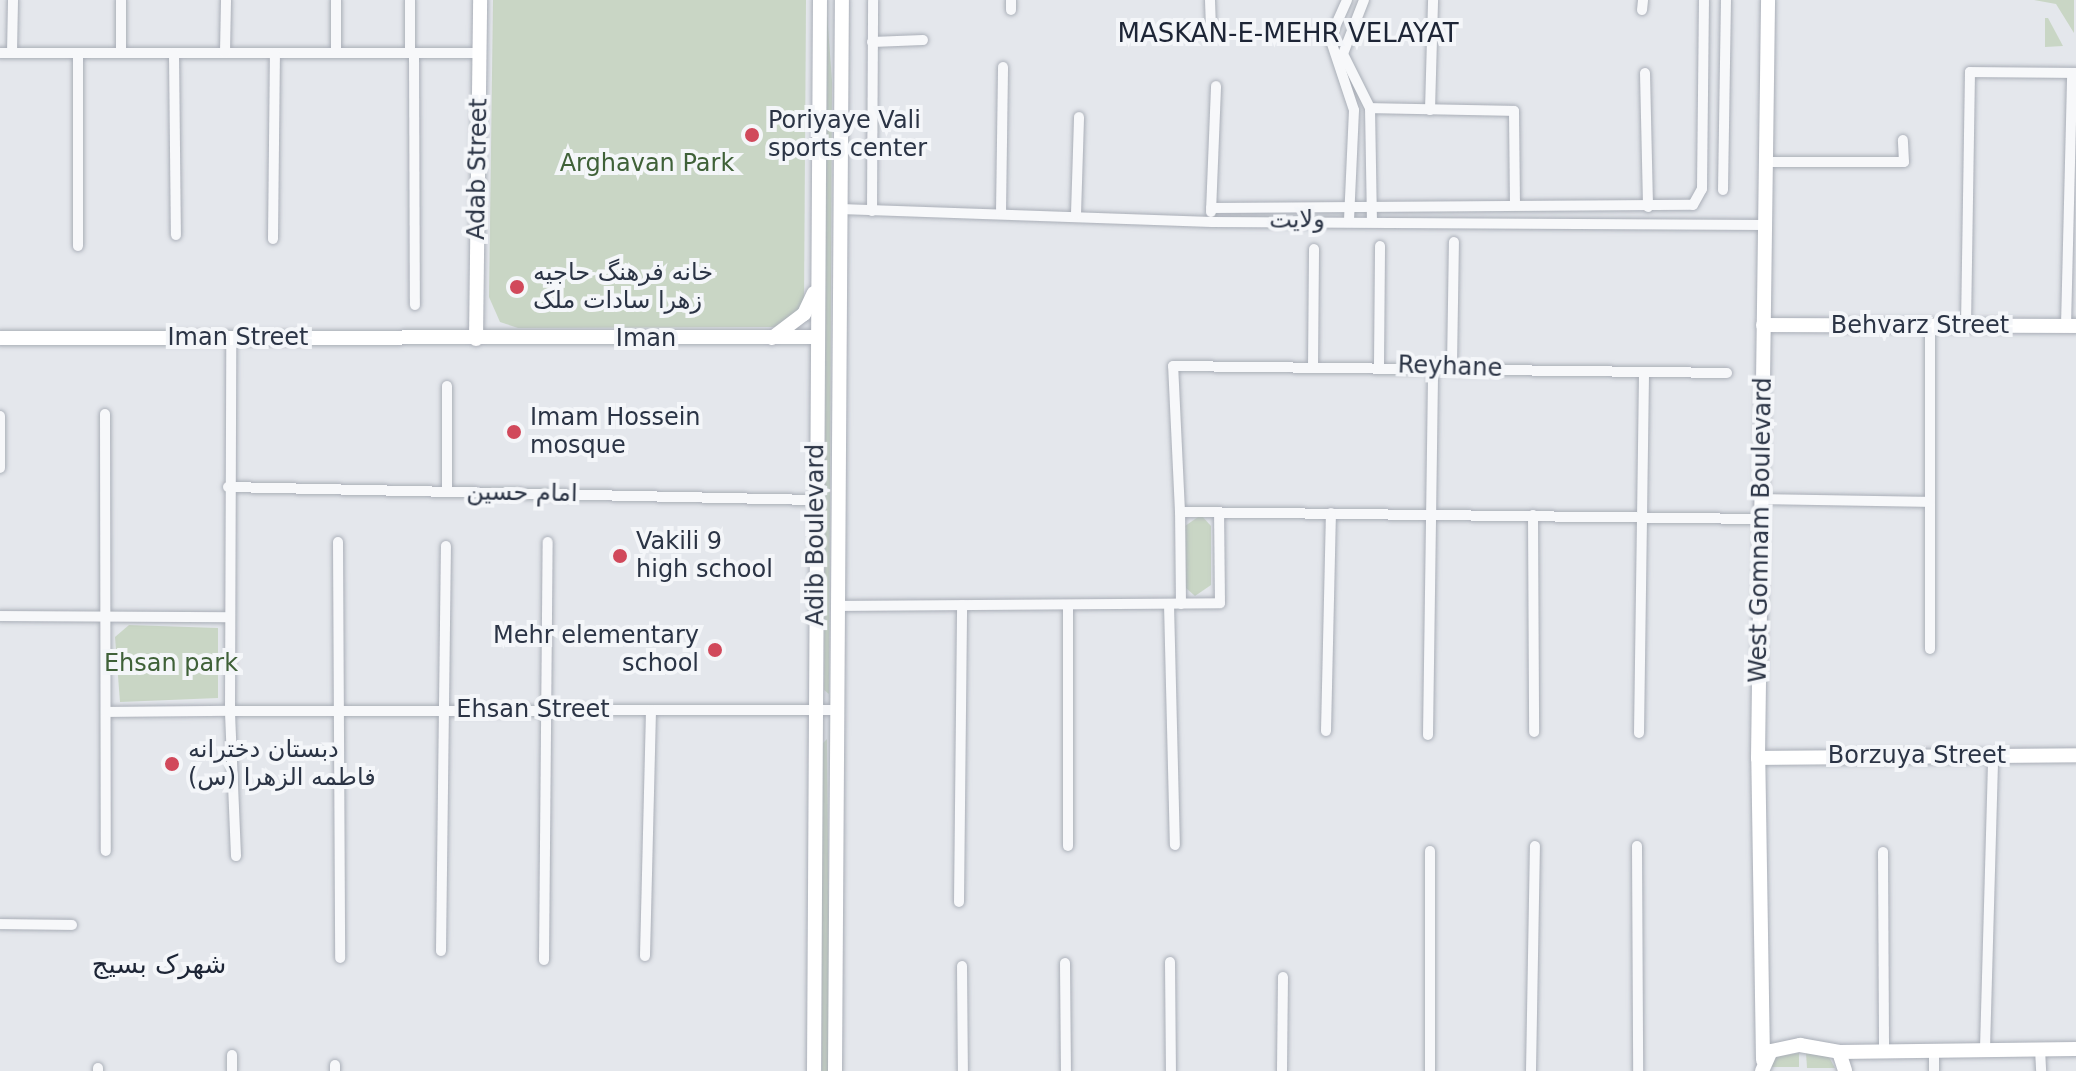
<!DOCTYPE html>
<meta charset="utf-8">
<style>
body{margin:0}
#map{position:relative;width:2076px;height:1071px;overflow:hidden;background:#e4e7ec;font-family:"DejaVu Sans",Cairo,sans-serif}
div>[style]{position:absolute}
.green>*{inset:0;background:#c9d6c5}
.roads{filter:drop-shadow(0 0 2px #a9aeb7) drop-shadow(0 0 2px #a9aeb7)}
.street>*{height:10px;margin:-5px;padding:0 5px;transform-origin:5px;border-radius:5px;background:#f7f8fa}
.secondary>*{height:14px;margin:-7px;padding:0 7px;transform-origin:7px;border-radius:7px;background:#fff}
.dots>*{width:22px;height:22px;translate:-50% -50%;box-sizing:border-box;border:4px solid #f4f6f9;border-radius:50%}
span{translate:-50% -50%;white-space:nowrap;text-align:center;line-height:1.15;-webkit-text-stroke:8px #f4f6f9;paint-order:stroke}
.poi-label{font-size:24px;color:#2b3445}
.left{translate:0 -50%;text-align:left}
.right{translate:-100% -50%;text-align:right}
.park-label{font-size:24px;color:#3f6138}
.street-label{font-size:24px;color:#2b3445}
.neighbourhood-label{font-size:26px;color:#1d2536}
</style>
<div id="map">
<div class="green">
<div style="clip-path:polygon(493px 0,806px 0,804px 304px,797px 315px,778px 327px,518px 328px,500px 322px,489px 297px)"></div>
<div style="clip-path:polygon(2034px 0,2074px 0,2074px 33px,2056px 4px)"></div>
<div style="clip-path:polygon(827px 13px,832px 81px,829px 694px,824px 690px)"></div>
<div style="clip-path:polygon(2045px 18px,2048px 18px,2063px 46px,2045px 47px)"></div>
<div style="clip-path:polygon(1201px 515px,1211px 526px,1211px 585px,1195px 596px,1186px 588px,1185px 526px)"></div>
<div style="clip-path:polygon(129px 625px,218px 628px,218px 698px,120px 702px,115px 637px)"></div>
<div style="clip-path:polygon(827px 739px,830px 1071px,822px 1071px,822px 744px)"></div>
<div style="clip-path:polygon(1799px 1053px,1799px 1067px,1770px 1067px,1775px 1057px)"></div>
<div style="clip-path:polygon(1806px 1053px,1829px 1057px,1835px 1068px,1807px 1068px)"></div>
</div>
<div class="roads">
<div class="street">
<div style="left:121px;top:0;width:53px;rotate:90deg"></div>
<div style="left:336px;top:0;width:53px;rotate:90deg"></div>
<div style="left:410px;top:0;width:53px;rotate:90deg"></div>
<div style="left:1011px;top:0;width:10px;rotate:90deg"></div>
<div style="left:1210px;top:0;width:26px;rotate:88deg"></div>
<div style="left:1347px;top:0;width:42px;rotate:114.1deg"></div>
<div style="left:1330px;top:38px;width:76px;rotate:71.6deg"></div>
<div style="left:1354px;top:110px;width:109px;rotate:92.6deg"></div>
<div style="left:1364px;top:0;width:58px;rotate:111.3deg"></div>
<div style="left:1343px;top:54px;width:60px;rotate:63.4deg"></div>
<div style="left:1370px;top:108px;width:111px;rotate:89deg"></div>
<div style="left:1642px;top:10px;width:10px;rotate:-84deg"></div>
<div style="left:872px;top:42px;width:51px;rotate:-2.2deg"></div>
<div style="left:0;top:53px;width:480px"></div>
<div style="left:12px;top:53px;width:53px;rotate:-88.9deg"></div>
<div style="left:174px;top:53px;width:182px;rotate:89.4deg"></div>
<div style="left:225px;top:53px;width:53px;rotate:-88.9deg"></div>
<div style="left:414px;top:53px;width:252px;rotate:89.8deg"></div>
<div style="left:1645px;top:73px;width:134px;rotate:88.7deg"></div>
<div style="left:1370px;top:108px;width:144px;rotate:1.2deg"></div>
<div style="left:1514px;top:111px;width:94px;rotate:89.4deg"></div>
<div style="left:1430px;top:110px;width:110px;rotate:-88.4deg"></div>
<div style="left:1766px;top:162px;width:138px"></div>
<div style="left:1904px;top:162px;width:22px;rotate:-93deg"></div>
<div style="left:1723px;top:190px;width:190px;rotate:-89.1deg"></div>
<div style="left:1211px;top:208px;width:482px;rotate:-0.4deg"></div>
<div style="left:1693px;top:205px;width:18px;rotate:-61deg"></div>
<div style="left:1702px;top:189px;width:189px;rotate:-89.4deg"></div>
<div style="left:840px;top:209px;width:372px;rotate:2deg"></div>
<div style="left:1212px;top:222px;width:553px;rotate:0.31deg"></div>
<div style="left:872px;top:211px;width:211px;rotate:-89.7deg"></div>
<div style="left:1211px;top:212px;width:126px;rotate:-87.7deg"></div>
<div style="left:1001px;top:213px;width:146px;rotate:-89.2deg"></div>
<div style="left:1076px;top:214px;width:97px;rotate:-88.2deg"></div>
<div style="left:273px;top:239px;width:186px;rotate:-89.4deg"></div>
<div style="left:78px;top:246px;width:193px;rotate:-90deg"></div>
<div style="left:1930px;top:326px;width:323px;rotate:90deg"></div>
<div style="left:1966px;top:326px;width:254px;rotate:-89.1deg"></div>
<div style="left:1970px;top:72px;width:106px;rotate:0.5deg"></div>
<div style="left:2066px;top:326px;width:253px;rotate:-88.6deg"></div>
<div style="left:1379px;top:365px;width:119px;rotate:-89.5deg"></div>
<div style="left:1452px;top:366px;width:124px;rotate:-89.1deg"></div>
<div style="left:1313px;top:367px;width:118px;rotate:-89.5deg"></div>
<div style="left:105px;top:414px;width:437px;rotate:89.9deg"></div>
<div style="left:0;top:468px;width:52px;rotate:-90deg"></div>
<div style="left:228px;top:487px;width:588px;rotate:1.27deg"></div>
<div style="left:447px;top:491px;width:105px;rotate:-90deg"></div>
<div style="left:1762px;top:499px;width:168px;rotate:1deg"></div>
<div style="left:1180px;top:512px;width:146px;rotate:-92.7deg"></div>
<div style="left:1173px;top:366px;width:554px;rotate:0.72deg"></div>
<div style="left:1533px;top:515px;width:217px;rotate:89.7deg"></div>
<div style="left:338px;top:542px;width:416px;rotate:89.7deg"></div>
<div style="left:1169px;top:604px;width:241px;rotate:88.6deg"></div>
<div style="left:1181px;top:604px;width:92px;rotate:-90.6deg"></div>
<div style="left:1180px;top:512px;width:582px;rotate:0.69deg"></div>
<div style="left:837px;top:606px;width:383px;rotate:-0.4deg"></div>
<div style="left:1220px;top:603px;width:91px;rotate:-90.6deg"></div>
<div style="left:0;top:616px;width:228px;rotate:0.3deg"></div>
<div style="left:106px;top:712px;width:124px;rotate:-0.5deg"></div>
<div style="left:230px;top:711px;width:373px;rotate:-89.8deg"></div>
<div style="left:1326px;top:731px;width:218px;rotate:-88.7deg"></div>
<div style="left:1639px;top:733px;width:359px;rotate:-89.2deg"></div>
<div style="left:1428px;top:735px;width:369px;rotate:-89.2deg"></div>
<div style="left:1068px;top:846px;width:241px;rotate:-90deg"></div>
<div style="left:1637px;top:846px;width:225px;rotate:89.7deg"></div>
<div style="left:1883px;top:852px;width:197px;rotate:89.7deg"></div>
<div style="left:236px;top:856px;width:145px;rotate:-92.4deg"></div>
<div style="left:230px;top:711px;width:606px;rotate:-0.09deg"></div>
<div style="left:959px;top:902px;width:297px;rotate:-89.4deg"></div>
<div style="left:0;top:924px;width:72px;rotate:0.8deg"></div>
<div style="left:441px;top:951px;width:405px;rotate:-89.3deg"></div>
<div style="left:645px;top:956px;width:246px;rotate:-88.6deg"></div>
<div style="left:544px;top:960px;width:418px;rotate:-89.5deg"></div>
<div style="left:1170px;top:962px;width:109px;rotate:89.5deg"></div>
<div style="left:1065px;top:963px;width:108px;rotate:89.5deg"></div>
<div style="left:962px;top:966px;width:105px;rotate:89.5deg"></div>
<div style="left:1934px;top:1049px;width:22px;rotate:90deg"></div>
<div style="left:1985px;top:1049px;width:293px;rotate:-88.4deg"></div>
<div style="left:2040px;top:1049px;width:22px;rotate:87deg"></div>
<div style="left:98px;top:1068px;width:3px;rotate:90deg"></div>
<div style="left:232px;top:1071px;width:16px;rotate:-90deg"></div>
<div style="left:335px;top:1071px;width:6px;rotate:-90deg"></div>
<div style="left:1282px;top:1071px;width:94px;rotate:-89.4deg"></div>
<div style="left:1430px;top:1071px;width:220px;rotate:-90deg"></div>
<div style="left:1531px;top:1071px;width:225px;rotate:-89deg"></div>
</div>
<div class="secondary">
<div style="left:1763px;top:325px;width:313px;rotate:0.2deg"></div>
<div style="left:0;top:338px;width:816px;rotate:-0.07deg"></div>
<div style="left:772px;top:338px;width:40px;rotate:-37deg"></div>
<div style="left:804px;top:314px;width:23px;rotate:-65deg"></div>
<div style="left:476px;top:339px;width:339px;rotate:-89.3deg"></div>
<div style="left:1758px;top:758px;width:318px;rotate:-0.5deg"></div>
<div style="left:1839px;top:1052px;width:20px;rotate:72deg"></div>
<div style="left:1763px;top:1060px;width:302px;rotate:-90.9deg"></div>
<div style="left:1758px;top:758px;width:758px;rotate:-89.24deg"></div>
<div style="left:814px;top:1071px;width:1071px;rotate:-89.68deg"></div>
<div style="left:835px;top:1071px;width:1071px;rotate:-89.63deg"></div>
<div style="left:1762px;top:1071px;width:22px;rotate:-66deg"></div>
<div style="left:1771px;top:1051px;width:30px;rotate:-12deg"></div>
<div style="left:1800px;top:1045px;width:40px;rotate:10deg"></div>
<div style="left:1839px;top:1052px;width:237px;rotate:-0.7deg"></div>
</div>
</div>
<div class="dots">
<div style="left:752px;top:135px;background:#d1495b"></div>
<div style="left:517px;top:287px;background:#d1495b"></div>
<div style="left:514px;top:432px;background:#d1495b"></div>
<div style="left:620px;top:556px;background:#d1495b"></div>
<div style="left:715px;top:650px;background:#d1495b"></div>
<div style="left:172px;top:764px;background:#d1495b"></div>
</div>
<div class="poi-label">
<span class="left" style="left:768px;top:135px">Poriyaye Vali<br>sports center</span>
<span class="left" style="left:533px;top:287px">خانه فرهنگ حاجیه<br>زهرا سادات ملک</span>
<span class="left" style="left:530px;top:432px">Imam Hossein<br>mosque</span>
<span class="left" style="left:636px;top:556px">Vakili 9<br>high school</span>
<span class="right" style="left:699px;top:650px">Mehr elementary<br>school</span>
<span class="left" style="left:188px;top:764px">دبستان دخترانه<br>فاطمه الزهرا (س)</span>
</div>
<div class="park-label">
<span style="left:647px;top:164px">Arghavan Park</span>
<span style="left:171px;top:664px">Ehsan park</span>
</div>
<div class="street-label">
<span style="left:478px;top:169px;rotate:-89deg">Adab Street</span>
<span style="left:1297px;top:220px;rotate:-1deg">ولایت</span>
<span style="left:1920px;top:326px">Behvarz Street</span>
<span style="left:238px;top:338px">Iman Street</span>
<span style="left:646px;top:339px">Iman</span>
<span style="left:1450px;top:367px;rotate:2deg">Reyhane</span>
<span style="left:522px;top:493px;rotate:1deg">امام حسین</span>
<span style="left:1761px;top:530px;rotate:-89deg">West Gomnam Boulevard</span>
<span style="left:816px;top:535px;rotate:-90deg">Adib Boulevard</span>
<span style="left:533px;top:710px">Ehsan Street</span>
<span style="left:1917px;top:756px">Borzuya Street</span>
</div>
<div class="neighbourhood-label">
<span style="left:1288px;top:34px">MASKAN-E-MEHR VELAYAT</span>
<span style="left:159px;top:965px">شهرک بسیج</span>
</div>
</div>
